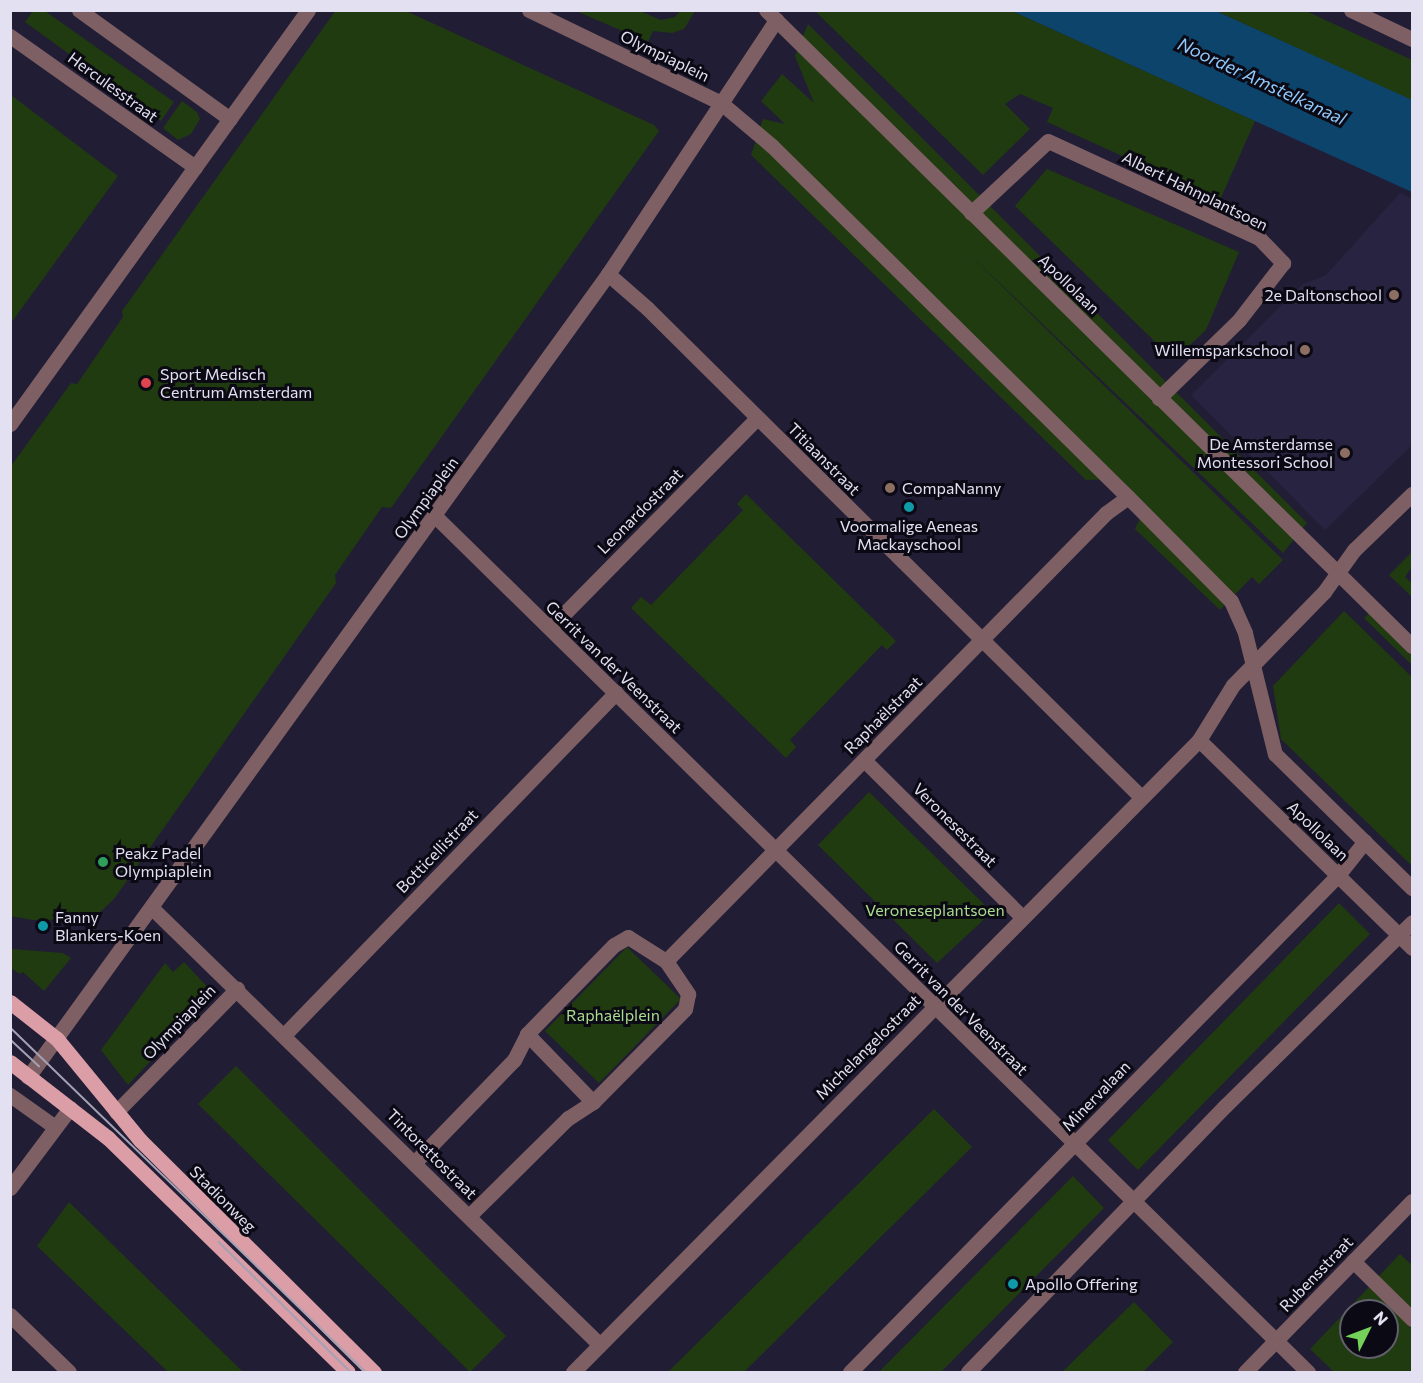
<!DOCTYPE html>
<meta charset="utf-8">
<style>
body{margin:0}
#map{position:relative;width:1423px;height:1383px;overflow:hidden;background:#211d35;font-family:Commissioner,sans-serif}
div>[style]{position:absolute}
.built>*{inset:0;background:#282341}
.green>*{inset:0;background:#203b0f}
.water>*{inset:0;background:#0d446c}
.minor>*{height:15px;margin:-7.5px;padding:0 7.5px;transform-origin:7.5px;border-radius:7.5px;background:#7d5f64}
.major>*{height:15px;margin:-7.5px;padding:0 7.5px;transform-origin:7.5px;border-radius:7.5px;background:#db9ea7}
.tram>*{height:1.5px;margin:-0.75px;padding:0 0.75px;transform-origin:0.75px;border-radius:0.75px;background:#a3a1b4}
.dots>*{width:16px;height:16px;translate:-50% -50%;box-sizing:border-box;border:3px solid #0b0913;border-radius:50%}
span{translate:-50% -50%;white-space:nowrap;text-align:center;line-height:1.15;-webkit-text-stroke:6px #0b0913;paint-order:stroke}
.street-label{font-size:16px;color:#e2e0f1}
.poi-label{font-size:16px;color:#e2e0f1}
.right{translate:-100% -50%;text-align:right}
.left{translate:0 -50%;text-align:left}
.park-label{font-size:16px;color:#aadd8f}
.water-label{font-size:18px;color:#8fc9fc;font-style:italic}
.frame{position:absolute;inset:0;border:12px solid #e2e0f1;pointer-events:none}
.north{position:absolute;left:1339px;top:1299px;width:60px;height:60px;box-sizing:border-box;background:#0b0913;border:2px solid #615f6c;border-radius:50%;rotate:48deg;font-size:16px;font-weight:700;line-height:24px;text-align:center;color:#e2e0f1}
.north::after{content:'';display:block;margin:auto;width:21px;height:27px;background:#74d25b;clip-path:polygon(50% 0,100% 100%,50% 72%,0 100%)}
</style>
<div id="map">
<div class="built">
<div style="clip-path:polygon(1400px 193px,1412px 199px,1412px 445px,1325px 530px,1191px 395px,1303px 284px,1326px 275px)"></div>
</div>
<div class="green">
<div style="clip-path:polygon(336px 10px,406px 11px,654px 125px,659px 131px,391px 508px,382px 507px,335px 575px,336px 583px,114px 899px,93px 919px,33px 920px,11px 916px,11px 466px,71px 383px,77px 384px,123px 317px,122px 311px)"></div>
<div style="clip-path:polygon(33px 11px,45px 11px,174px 102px,161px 121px,25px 22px)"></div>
<div style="clip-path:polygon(576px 11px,640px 11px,661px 20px,675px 17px,680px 11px,695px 11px,684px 29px,672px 33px,653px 31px,648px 42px)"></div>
<div style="clip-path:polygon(815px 11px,1012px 11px,1255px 121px,1220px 200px,1047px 122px,1053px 108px,1020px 94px,1005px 104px,1030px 129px,983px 175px)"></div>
<div style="clip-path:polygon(1216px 11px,1306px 11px,1412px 60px,1412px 101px)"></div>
<div style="clip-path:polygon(808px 24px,1307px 523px,1283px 553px,966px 251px,1283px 560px,1259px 584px,1252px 577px,1220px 610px,1135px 529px,1146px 506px,1120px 479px,1086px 480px,751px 155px,763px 119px,785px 124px,761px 101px,782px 74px,814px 103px,795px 56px)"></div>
<div style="clip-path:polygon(11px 95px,118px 176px,11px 323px)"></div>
<div style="clip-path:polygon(182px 101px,197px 112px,200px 119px,191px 134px,178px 140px,163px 128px)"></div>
<div style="clip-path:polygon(1047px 169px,1239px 252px,1206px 330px,1174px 360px,1015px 206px)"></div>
<div style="clip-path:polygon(746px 494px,896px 641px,887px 650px,882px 645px,790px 740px,796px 747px,786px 758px,631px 608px,641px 597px,651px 605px,743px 510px,737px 504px)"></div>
<div style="clip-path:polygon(1412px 552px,1412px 567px,1405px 577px,1412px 583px,1412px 597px,1389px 575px)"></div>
<div style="clip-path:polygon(1344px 611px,1412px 677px,1412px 866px,1281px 739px,1273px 686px)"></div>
<div style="clip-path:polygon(1369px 613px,1412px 656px,1412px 665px,1364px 618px)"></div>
<div style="clip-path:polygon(869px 792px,992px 912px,937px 963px,818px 845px)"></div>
<div style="clip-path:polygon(1339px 903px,1370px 934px,1138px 1170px,1108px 1140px)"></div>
<div style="clip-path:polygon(627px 947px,681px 999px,599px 1083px,545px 1031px)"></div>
<div style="clip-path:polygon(11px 949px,63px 953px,71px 958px,44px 991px,23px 972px,20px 974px,11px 968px)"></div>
<div style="clip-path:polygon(184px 962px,214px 994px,128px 1085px,101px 1050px,165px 963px,173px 972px)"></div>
<div style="clip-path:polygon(236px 1066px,506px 1336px,470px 1372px,198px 1104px)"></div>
<div style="clip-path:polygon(934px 1109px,972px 1147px,744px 1372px,668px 1372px)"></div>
<div style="clip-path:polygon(1073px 1176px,1104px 1208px,941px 1372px,879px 1372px)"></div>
<div style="clip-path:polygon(69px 1202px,243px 1372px,168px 1372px,37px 1246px)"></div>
<div style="clip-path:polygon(1400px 1254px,1412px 1265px,1412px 1315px,1375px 1280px)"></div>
<div style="clip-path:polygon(evenodd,1369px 1287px,1412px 1329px,1412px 1372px,1334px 1372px,1310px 1349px,1369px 1287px,1351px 1311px,1387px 1311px,1387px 1347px,1351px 1347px,1351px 1311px)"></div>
<div style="clip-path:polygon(1134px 1302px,1173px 1342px,1143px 1372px,1062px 1372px)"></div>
</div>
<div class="water">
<div style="clip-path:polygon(1012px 11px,1216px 11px,1412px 100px,1412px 192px)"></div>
</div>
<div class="minor">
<div style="left:79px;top:10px;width:186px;rotate:35.8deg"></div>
<div style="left:529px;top:10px;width:213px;rotate:25.8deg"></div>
<div style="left:721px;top:103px;width:67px;rotate:40.1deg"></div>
<div style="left:772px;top:146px;width:500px;rotate:44.6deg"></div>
<div style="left:1128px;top:497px;width:146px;rotate:45.3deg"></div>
<div style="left:1231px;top:601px;width:35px;rotate:66deg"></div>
<div style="left:1245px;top:633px;width:125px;rotate:76.1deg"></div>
<div style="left:1275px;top:754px;width:192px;rotate:44.4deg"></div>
<div style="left:766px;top:10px;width:907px;rotate:44.55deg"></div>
<div style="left:1351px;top:10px;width:68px;rotate:25.4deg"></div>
<div style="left:10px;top:36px;width:227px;rotate:35.3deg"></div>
<div style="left:971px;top:213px;width:105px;rotate:-43.1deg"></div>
<div style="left:1048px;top:141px;width:232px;rotate:24.7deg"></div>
<div style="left:1259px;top:238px;width:35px;rotate:46deg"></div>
<div style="left:1283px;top:263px;width:72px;rotate:127.7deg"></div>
<div style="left:1239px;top:320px;width:112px;rotate:135.7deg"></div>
<div style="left:608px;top:274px;width:52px;rotate:41.1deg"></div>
<div style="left:647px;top:308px;width:695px;rotate:44.71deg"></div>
<div style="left:10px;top:424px;width:510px;rotate:-54.25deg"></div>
<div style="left:435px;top:516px;width:1223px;rotate:44.44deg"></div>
<div style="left:550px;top:628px;width:295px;rotate:-45.4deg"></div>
<div style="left:1199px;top:740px;width:298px;rotate:44.3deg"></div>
<div style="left:864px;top:760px;width:221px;rotate:44.8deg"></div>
<div style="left:153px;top:909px;width:624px;rotate:44.29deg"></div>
<div style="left:666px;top:961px;width:628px;rotate:-45.52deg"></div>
<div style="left:1106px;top:513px;width:27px;rotate:-36deg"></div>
<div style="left:527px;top:1034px;width:95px;rotate:45.9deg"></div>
<div style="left:284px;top:1035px;width:477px;rotate:-45.9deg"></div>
<div style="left:28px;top:1077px;width:991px;rotate:-54.16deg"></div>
<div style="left:608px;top:274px;width:305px;rotate:-56.5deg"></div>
<div style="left:10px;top:1095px;width:55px;rotate:35.4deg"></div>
<div style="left:116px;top:1112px;width:173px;rotate:-45.5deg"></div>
<div style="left:415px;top:1162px;width:142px;rotate:-45.9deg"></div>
<div style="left:514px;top:1060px;width:29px;rotate:-63deg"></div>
<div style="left:527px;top:1034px;width:124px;rotate:-45.7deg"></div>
<div style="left:614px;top:945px;width:16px;rotate:-30deg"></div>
<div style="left:628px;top:937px;width:45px;rotate:32.3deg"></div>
<div style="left:666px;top:961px;width:40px;rotate:56deg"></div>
<div style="left:688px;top:994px;width:15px;rotate:101deg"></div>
<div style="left:685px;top:1009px;width:131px;rotate:134.7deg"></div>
<div style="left:593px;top:1102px;width:30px;rotate:147deg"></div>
<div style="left:568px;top:1118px;width:139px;rotate:135.3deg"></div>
<div style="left:10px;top:1188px;width:100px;rotate:-53.1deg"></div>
<div style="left:1353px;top:1261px;width:83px;rotate:44.5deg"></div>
<div style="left:10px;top:1315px;width:82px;rotate:44deg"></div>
<div style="left:573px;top:1372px;width:890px;rotate:-45.27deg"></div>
<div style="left:1199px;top:740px;width:65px;rotate:-58.3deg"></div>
<div style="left:1233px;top:685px;width:130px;rotate:-45.6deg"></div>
<div style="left:1324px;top:592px;width:52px;rotate:-54.5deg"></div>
<div style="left:1354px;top:550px;width:81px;rotate:-44deg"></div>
<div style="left:850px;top:1372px;width:697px;rotate:-45.52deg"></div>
<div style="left:1338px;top:875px;width:43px;rotate:-51.5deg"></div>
<div style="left:968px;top:1372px;width:370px;rotate:-46deg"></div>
<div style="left:1225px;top:1106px;width:262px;rotate:-44.5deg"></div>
<div style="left:1245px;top:1372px;width:239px;rotate:-45.7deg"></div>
</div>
<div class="major">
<div style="left:10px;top:1002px;width:60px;rotate:38.2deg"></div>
<div style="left:57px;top:1039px;width:131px;rotate:50.6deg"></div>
<div style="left:140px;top:1140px;width:330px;rotate:44.8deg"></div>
<div style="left:10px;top:1062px;width:124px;rotate:37.8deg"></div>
<div style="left:108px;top:1138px;width:335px;rotate:44.3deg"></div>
</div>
<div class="tram">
<div style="left:10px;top:1027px;width:496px;rotate:44.1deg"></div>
<div style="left:10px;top:1039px;width:40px;rotate:43deg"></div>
<div style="left:219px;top:1242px;width:185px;rotate:44.6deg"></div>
</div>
<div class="dots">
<div style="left:1394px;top:295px;background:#8d6e63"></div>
<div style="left:1305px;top:350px;background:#8d6e63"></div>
<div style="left:146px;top:383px;background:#e0444e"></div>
<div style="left:1345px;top:453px;background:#8d6e63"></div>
<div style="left:890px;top:488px;background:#8d6e63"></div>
<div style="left:909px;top:507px;background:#0f9aa8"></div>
<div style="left:103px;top:862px;background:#2e9e5b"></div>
<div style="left:43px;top:926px;background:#0f9aa8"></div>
<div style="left:1013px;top:1284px;background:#0f9aa8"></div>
</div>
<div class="street-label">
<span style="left:665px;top:56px;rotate:26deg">Olympiaplein</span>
<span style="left:113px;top:87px;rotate:36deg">Herculesstraat</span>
<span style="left:1195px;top:191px;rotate:26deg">Albert Hahnplantsoen</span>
<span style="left:1069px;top:284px;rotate:44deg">Apollolaan</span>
<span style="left:824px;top:459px;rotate:45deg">Titiaanstraat</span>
<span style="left:426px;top:498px;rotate:-54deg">Olympiaplein</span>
<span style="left:640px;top:511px;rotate:-45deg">Leonardostraat</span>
<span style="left:614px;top:667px;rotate:44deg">Gerrit van der Veenstraat</span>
<span style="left:883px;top:715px;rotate:-45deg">Raphaëlstraat</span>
<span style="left:955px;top:825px;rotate:45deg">Veronesestraat</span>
<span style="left:1318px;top:831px;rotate:44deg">Apollolaan</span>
<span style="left:437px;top:851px;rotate:-46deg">Botticellistraat</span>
<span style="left:961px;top:1008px;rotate:45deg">Gerrit van der Veenstraat</span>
<span style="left:179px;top:1022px;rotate:-46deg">Olympiaplein</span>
<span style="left:868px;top:1047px;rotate:-45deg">Michelangelostraat</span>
<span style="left:1096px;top:1096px;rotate:-46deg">Minervalaan</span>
<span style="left:432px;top:1154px;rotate:45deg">Tintorettostraat</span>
<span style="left:223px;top:1199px;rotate:45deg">Stadionweg</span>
<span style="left:1316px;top:1274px;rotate:-46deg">Rubensstraat</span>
</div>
<div class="poi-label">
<span class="right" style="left:1382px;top:295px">2e Daltonschool</span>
<span class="right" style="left:1293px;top:350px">Willemsparkschool</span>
<span class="left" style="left:160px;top:383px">Sport Medisch<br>Centrum Amsterdam</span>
<span class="right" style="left:1333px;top:453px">De Amsterdamse<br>Montessori School</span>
<span class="left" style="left:902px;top:488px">CompaNanny</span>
<span style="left:909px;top:535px">Voormalige Aeneas<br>Mackayschool</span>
<span class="left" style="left:115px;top:862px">Peakz Padel<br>Olympiaplein</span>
<span class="left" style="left:55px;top:926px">Fanny<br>Blankers-Koen</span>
<span class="left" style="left:1025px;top:1284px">Apollo Offering</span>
</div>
<div class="park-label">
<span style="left:935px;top:910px">Veroneseplantsoen</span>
<span style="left:613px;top:1015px">Raphaëlplein</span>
</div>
<div class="water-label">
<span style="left:1262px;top:81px;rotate:25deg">Noorder Amstelkanaal</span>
</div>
<div class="frame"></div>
<div class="north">N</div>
</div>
